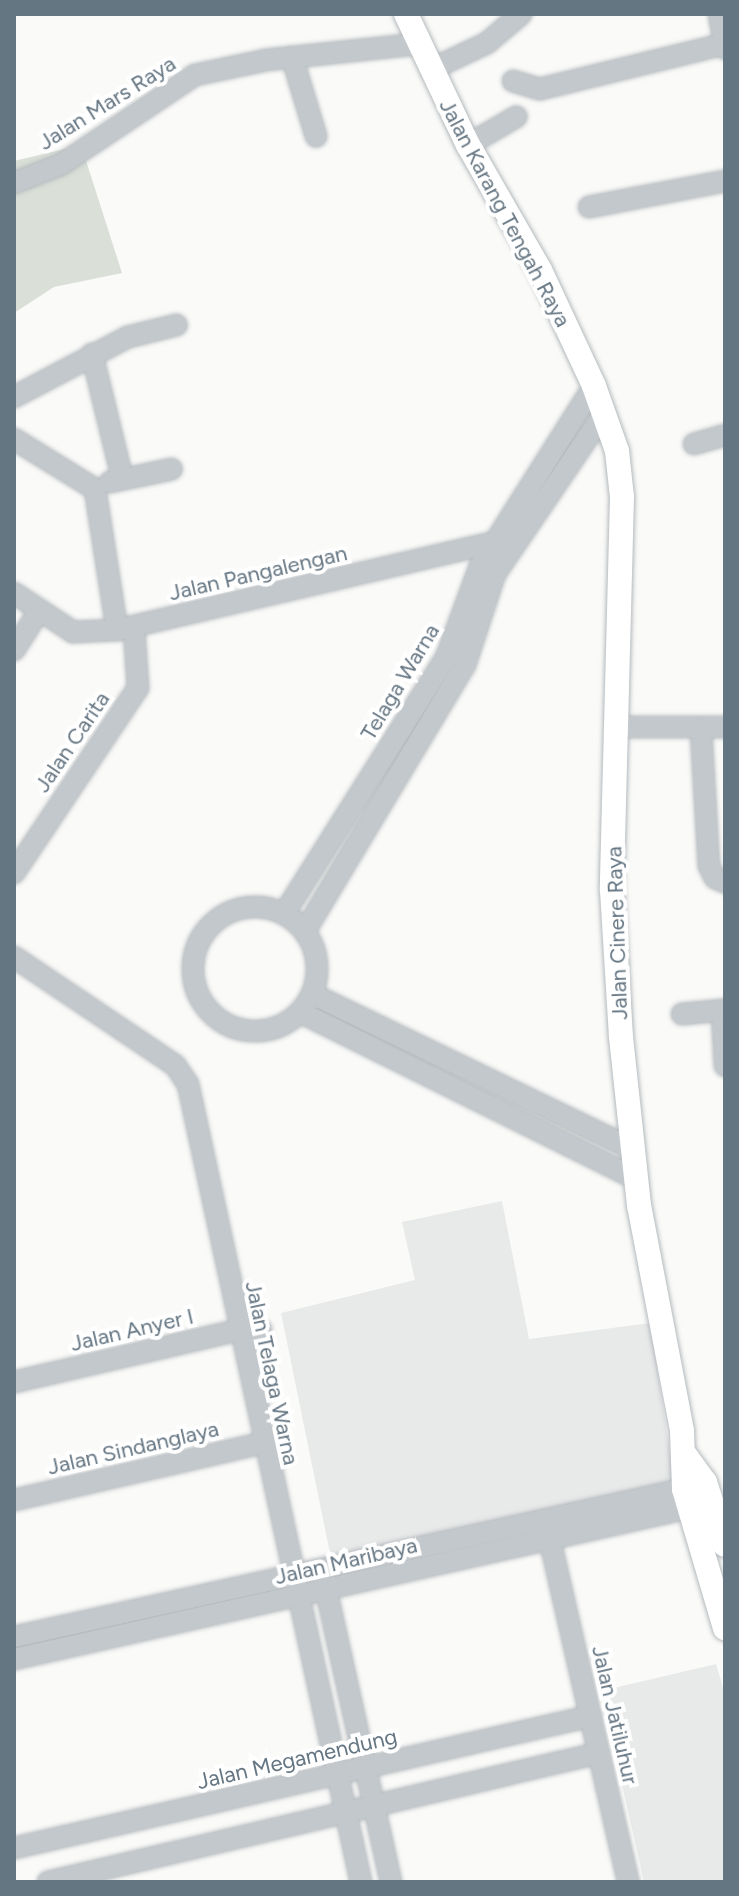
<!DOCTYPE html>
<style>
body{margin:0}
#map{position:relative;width:739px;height:1896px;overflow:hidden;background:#fafaf8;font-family:Figtree,sans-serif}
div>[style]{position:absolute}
.built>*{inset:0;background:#e8e9e9}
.green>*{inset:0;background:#dadfd7}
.roads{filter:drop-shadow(0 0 2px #b5babe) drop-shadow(0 0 2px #b5babe)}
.minor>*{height:20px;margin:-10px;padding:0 10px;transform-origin:10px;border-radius:10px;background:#c3c8cc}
.minor>.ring{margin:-10px;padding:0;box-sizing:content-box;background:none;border:20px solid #c3c8cc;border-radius:50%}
.major>*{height:24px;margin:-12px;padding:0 12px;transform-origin:12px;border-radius:12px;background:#fff}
span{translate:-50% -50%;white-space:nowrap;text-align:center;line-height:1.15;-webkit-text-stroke:8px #fff;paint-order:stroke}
.street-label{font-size:22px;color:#657683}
.frame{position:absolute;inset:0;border:16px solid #657683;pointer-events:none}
</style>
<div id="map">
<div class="built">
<div style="clip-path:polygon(502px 1201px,529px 1339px,650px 1323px,675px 1485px,332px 1563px,281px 1313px,415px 1280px,402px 1222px)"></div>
<div style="clip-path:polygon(716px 1664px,725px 1694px,725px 1882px,644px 1882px,601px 1691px)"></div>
</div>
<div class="green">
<div style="clip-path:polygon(81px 145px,122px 273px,54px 287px,14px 313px,14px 161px)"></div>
</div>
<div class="roads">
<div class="minor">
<div style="left:719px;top:14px;width:35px;rotate:80deg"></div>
<div style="left:292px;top:57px;width:83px;rotate:73.1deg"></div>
<div style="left:430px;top:70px;width:63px;rotate:-25.3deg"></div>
<div style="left:487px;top:43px;width:45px;rotate:-40.5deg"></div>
<div style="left:513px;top:81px;width:28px;rotate:17deg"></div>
<div style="left:540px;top:89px;width:190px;rotate:-13.7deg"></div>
<div style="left:468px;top:145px;width:56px;rotate:-30.3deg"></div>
<div style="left:14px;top:183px;width:52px;rotate:-21.6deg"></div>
<div style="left:62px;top:164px;width:160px;rotate:-33.8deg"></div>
<div style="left:195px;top:75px;width:73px;rotate:-11.9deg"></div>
<div style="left:266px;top:60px;width:152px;rotate:-6deg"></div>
<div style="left:589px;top:207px;width:138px;rotate:-10.8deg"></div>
<div style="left:92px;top:354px;width:127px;rotate:76.3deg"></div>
<div style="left:14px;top:397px;width:129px;rotate:-27.8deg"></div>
<div style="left:128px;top:337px;width:50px;rotate:-13.8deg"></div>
<div style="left:14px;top:439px;width:95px;rotate:31.7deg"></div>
<div style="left:95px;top:489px;width:143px;rotate:81.1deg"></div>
<div style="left:694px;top:444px;width:32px;rotate:-16deg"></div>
<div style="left:110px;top:482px;width:63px;rotate:-11.8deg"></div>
<div style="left:14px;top:593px;width:71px;rotate:33.5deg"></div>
<div style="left:73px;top:632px;width:44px;rotate:-2.6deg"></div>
<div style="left:117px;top:630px;width:396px;rotate:-13.1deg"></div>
<div style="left:14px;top:650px;width:46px;rotate:-57.3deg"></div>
<div style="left:617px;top:727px;width:108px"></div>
<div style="left:701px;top:729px;width:137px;rotate:86.7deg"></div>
<div style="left:709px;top:866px;width:13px;rotate:63deg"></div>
<div style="left:715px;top:878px;width:11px;rotate:22deg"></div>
<div style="left:14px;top:873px;width:223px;rotate:-56.2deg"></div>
<div style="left:138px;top:688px;width:60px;rotate:-93.8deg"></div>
<div class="ring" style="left:193px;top:907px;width:104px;height:104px"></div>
<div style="left:284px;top:914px;width:303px;rotate:-57.7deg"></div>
<div style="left:446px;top:658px;width:98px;rotate:-69.7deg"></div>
<div style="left:480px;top:566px;width:213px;rotate:-57.7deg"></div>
<div style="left:305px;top:931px;width:310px;rotate:-59deg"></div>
<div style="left:465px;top:665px;width:96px;rotate:-71.8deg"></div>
<div style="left:495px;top:574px;width:196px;rotate:-55.8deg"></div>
<div style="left:14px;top:957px;width:194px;rotate:33.9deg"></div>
<div style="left:175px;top:1065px;width:23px;rotate:56deg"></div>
<div style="left:188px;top:1084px;width:817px;rotate:77.77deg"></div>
<div style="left:312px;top:994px;width:356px;rotate:25.8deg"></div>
<div style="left:722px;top:1010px;width:56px;rotate:86.9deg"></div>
<div style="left:300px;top:1012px;width:375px;rotate:26.4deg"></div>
<div style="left:682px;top:1014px;width:43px;rotate:-5.3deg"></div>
<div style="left:14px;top:1382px;width:231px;rotate:-13deg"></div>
<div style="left:239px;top:1330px;width:22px"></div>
<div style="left:14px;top:1500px;width:254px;rotate:-12.9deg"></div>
<div style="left:547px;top:1527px;width:364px;rotate:77.1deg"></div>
<div style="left:324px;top:1580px;width:309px;rotate:77.5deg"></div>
<div style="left:14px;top:1637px;width:686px;rotate:-12.46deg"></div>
<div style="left:14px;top:1659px;width:691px;rotate:-12.63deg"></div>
<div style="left:14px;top:1848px;width:592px;rotate:-12.89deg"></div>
<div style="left:48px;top:1882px;width:566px;rotate:-13.18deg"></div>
</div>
<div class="major">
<div style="left:406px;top:14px;width:145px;rotate:64.7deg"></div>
<div style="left:468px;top:145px;width:144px;rotate:60.1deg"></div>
<div style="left:540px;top:270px;width:128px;rotate:65deg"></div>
<div style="left:594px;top:386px;width:69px;rotate:70.5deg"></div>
<div style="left:617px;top:451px;width:46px;rotate:83.8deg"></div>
<div style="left:622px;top:497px;width:393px;rotate:91.5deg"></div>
<div style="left:612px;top:890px;width:147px;rotate:86.5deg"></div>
<div style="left:621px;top:1037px;width:169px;rotate:83.9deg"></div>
<div style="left:639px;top:1205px;width:230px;rotate:79.2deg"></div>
<div style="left:682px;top:1431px;width:58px;rotate:88deg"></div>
<div style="left:684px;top:1489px;width:145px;rotate:73.6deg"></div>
<div style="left:683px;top:1452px;width:37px;rotate:54deg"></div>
<div style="left:705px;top:1482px;width:66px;rotate:72.4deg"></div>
</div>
</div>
<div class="street-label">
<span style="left:107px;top:103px;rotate:-32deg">Jalan Mars Raya</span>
<span style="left:505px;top:213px;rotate:62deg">Jalan Karang Tengah Raya</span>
<span style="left:258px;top:573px;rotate:-13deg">Jalan Pangalengan</span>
<span style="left:400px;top:682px;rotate:-59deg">Telaga Warna</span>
<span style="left:72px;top:742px;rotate:-56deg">Jalan Carita</span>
<span style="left:617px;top:933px;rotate:-92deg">Jalan Cinere Raya</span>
<span style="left:132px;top:1330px;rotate:-13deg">Jalan Anyer I</span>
<span style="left:272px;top:1373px;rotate:78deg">Jalan Telaga Warna</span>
<span style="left:133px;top:1448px;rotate:-13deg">Jalan Sindanglaya</span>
<span style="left:346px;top:1561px;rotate:-13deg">Jalan Maribaya</span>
<span style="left:615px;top:1715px;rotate:77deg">Jalan Jatiluhur</span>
<span style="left:297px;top:1759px;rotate:-13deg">Jalan Megamendung</span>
</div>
<div class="frame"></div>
</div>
